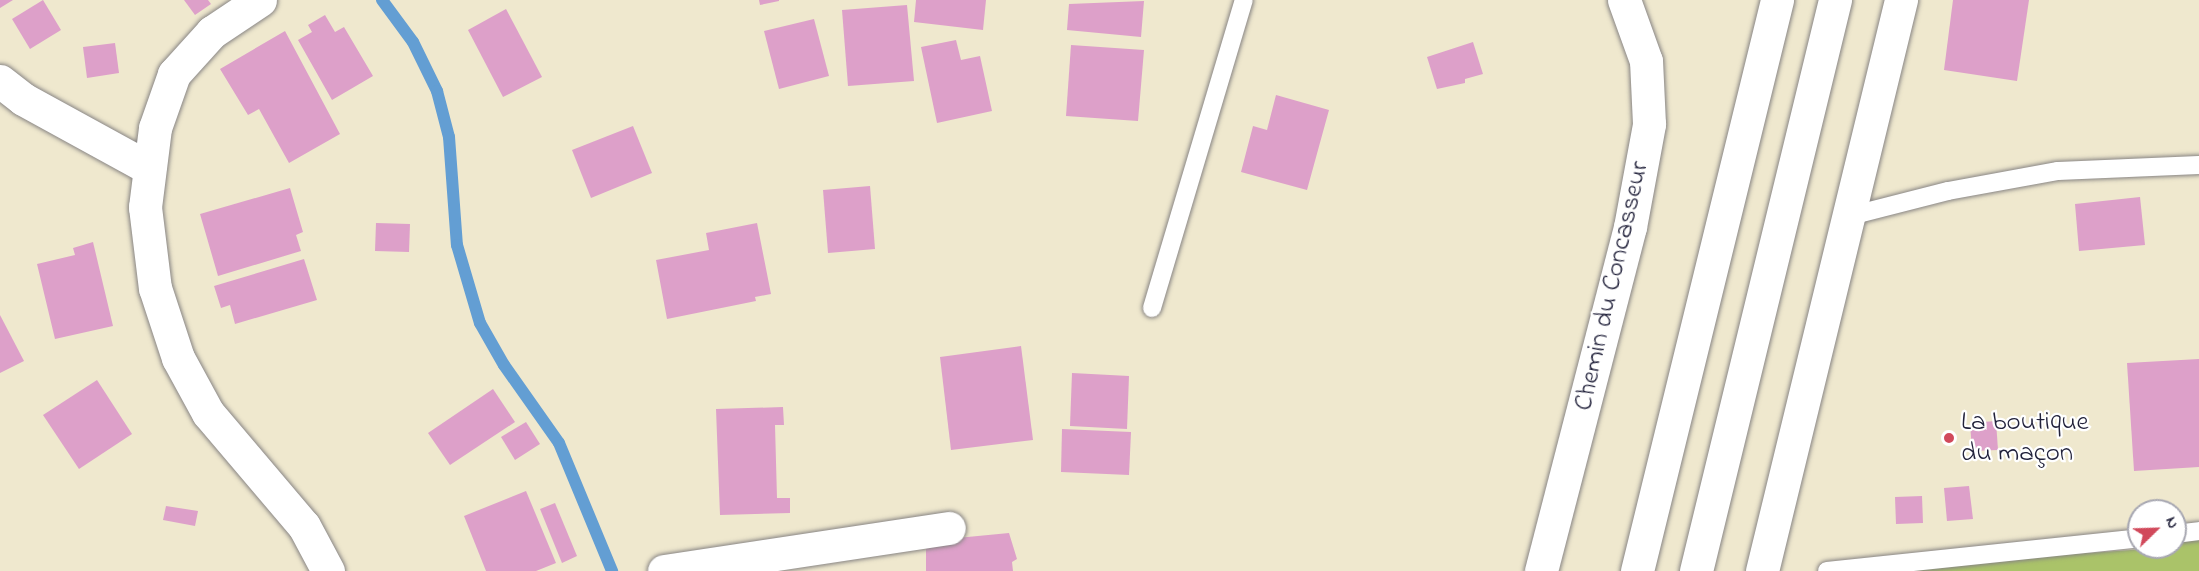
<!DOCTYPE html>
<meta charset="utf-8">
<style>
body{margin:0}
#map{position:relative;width:2199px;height:571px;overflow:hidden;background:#efe8ce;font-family:"Indie Flower",sans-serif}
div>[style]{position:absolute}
.green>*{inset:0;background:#aac369}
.stream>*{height:12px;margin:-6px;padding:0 6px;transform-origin:6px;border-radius:6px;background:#639ed3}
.building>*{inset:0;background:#dda0c9}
.roads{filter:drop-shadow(0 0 2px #888584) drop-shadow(0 0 2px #888584)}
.service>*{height:18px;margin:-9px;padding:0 9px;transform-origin:9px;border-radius:9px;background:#fff}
.minor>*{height:33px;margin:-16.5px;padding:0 16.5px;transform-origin:16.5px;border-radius:16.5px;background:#fff}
.trunk>*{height:33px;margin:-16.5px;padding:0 16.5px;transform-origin:16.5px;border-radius:16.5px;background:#fff}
.dots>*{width:16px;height:16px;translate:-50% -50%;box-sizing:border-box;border:3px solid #fff;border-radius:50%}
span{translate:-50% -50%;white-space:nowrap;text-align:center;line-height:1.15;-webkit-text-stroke:4.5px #fff;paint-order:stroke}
.street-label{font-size:27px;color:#22223b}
.poi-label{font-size:27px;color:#22223b}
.left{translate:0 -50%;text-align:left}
.north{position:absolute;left:2127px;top:499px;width:60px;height:60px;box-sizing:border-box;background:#fff;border:2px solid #a7a7b1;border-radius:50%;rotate:67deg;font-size:16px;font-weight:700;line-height:24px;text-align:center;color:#22223b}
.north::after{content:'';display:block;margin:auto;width:21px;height:27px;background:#d1495b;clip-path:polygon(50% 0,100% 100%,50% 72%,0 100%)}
</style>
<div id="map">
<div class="green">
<div style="clip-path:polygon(2199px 531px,2199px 571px,1827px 571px,2175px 547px,2175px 534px)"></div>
</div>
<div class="stream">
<div style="left:382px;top:0;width:52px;rotate:53.6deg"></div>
<div style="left:413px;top:42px;width:55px;rotate:63.9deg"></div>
<div style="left:437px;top:91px;width:48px;rotate:75.4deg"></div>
<div style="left:449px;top:137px;width:108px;rotate:85.8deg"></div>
<div style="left:457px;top:245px;width:81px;rotate:73.6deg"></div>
<div style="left:480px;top:323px;width:48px;rotate:60.3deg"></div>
<div style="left:504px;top:365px;width:95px;rotate:54.8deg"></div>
<div style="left:559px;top:443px;width:139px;rotate:67.5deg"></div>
</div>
<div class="building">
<div style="clip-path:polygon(0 0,13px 0,0 8px)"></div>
<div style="clip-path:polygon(43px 0,61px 30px,30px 49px,12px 19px)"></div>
<div style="clip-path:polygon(184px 0,208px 0,211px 4px,195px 15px)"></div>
<div style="clip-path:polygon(759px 0,779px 0,779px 1px,760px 5px)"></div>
<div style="clip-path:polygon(916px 0,986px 0,983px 30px,914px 22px)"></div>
<div style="clip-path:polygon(1953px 0,2029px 0,2017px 81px,1944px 70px)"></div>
<div style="clip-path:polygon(1144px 1px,1141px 37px,1067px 30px,1069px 4px)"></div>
<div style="clip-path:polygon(907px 5px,914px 81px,848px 86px,842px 10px)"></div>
<div style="clip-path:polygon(506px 9px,542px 77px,503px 97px,468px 30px)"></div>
<div style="clip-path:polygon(325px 15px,335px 32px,344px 27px,373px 76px,332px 100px,298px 40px,312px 32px,308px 25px)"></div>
<div style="clip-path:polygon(814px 19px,829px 76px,779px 89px,764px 31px)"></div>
<div style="clip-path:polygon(285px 31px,340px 134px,289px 163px,259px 109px,248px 115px,220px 69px)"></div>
<div style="clip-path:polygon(956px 40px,961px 60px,980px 56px,992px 111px,937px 123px,921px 47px)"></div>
<div style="clip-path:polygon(1473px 42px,1483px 74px,1465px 79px,1465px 83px,1437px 89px,1427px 57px)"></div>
<div style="clip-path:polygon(115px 43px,119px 73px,87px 78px,83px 47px)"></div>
<div style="clip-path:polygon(1071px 45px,1144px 50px,1138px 121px,1066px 116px)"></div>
<div style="clip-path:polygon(1276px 95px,1329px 110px,1307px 190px,1241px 172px,1253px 126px,1267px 130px)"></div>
<div style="clip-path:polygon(633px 126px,652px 173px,591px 198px,572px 150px)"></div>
<div style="clip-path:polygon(870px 186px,875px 249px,828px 253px,823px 190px)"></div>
<div style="clip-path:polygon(290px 188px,303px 232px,296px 235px,301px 251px,218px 276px,200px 214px)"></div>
<div style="clip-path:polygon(2140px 197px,2145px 245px,2079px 251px,2075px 204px)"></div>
<div style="clip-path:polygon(376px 223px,410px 224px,409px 252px,375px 251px)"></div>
<div style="clip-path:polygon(757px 223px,771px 294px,755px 297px,756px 301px,667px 319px,656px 260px,709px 250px,706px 233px)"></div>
<div style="clip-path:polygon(93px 242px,113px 326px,55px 339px,37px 264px,75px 255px,73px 248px)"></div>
<div style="clip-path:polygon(304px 259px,317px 300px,235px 324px,230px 305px,221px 308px,214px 286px)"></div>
<div style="clip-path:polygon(0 315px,24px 361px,0 373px)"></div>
<div style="clip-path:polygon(1021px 346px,1033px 440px,951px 450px,940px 357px)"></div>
<div style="clip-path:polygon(2199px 359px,2199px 467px,2134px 471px,2127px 363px)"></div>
<div style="clip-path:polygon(1072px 373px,1129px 376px,1127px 429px,1070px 426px)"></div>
<div style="clip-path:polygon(97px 380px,132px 434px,79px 469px,43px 415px)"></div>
<div style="clip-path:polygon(493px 389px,515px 422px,450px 465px,428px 433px)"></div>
<div style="clip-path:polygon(783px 407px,784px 425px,775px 425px,777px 498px,790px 498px,790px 513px,720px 515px,716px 409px)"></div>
<div style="clip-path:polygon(1996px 421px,1998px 450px,1972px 451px,1970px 423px)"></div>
<div style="clip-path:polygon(526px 422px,540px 444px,515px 460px,501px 437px)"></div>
<div style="clip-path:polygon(1062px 429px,1131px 432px,1129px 475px,1061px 472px)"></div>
<div style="clip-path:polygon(1969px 486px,1973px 519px,1947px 521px,1944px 488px)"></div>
<div style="clip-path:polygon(526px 491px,556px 563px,536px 571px,486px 571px,464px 516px)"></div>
<div style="clip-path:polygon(1922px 496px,1923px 523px,1896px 524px,1895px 497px)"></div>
<div style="clip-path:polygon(555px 503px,577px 556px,562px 563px,540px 509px)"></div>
<div style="clip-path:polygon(166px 506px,198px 511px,195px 526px,163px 520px)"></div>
<div style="clip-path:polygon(1009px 533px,1017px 559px,1012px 562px,1013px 571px,926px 571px,926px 541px)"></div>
</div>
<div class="roads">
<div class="service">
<div style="left:1850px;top:216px;width:101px;rotate:-14.3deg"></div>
<div style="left:1948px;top:191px;width:112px;rotate:-10.3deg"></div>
<div style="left:2058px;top:171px;width:141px;rotate:-2.4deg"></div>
<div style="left:1152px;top:308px;width:321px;rotate:-73.4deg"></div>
<div style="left:2175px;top:534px;width:24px;rotate:-7deg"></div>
<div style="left:1827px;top:571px;width:314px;rotate:-6deg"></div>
</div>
<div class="minor">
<div style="left:260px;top:0;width:58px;rotate:146.3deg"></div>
<div style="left:212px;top:32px;width:57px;rotate:132.1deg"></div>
<div style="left:174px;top:74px;width:57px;rotate:109.4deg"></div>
<div style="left:155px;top:128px;width:80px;rotate:97.2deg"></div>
<div style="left:145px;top:207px;width:82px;rotate:83deg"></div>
<div style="left:155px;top:288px;width:74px;rotate:71.8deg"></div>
<div style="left:178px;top:358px;width:63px;rotate:61.4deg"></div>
<div style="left:208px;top:413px;width:148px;rotate:49.7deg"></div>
<div style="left:304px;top:526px;width:51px;rotate:61.9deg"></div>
<div style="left:0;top:81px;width:29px;rotate:38deg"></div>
<div style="left:23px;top:99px;width:144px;rotate:28.7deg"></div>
<div style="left:664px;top:571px;width:288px;rotate:-8.6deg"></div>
<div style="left:1541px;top:571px;width:355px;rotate:-75.5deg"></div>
<div style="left:1630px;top:227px;width:105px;rotate:-79.5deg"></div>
<div style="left:1649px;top:124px;width:63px;rotate:-92.7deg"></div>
<div style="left:1646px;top:61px;width:65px;rotate:-109.8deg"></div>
<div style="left:1762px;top:571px;width:588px;rotate:-76.32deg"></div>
</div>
<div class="trunk">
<div style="left:1637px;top:571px;width:588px;rotate:-76.22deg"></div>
<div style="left:1696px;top:571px;width:588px;rotate:-76.32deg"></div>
</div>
</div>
<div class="dots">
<div style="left:1949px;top:438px;background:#d1495b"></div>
</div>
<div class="street-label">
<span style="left:1612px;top:286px;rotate:-77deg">Chemin du Concasseur</span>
</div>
<div class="poi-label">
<span class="left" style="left:1961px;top:438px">La boutique<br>du maçon</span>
</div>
<div class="north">N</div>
</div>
